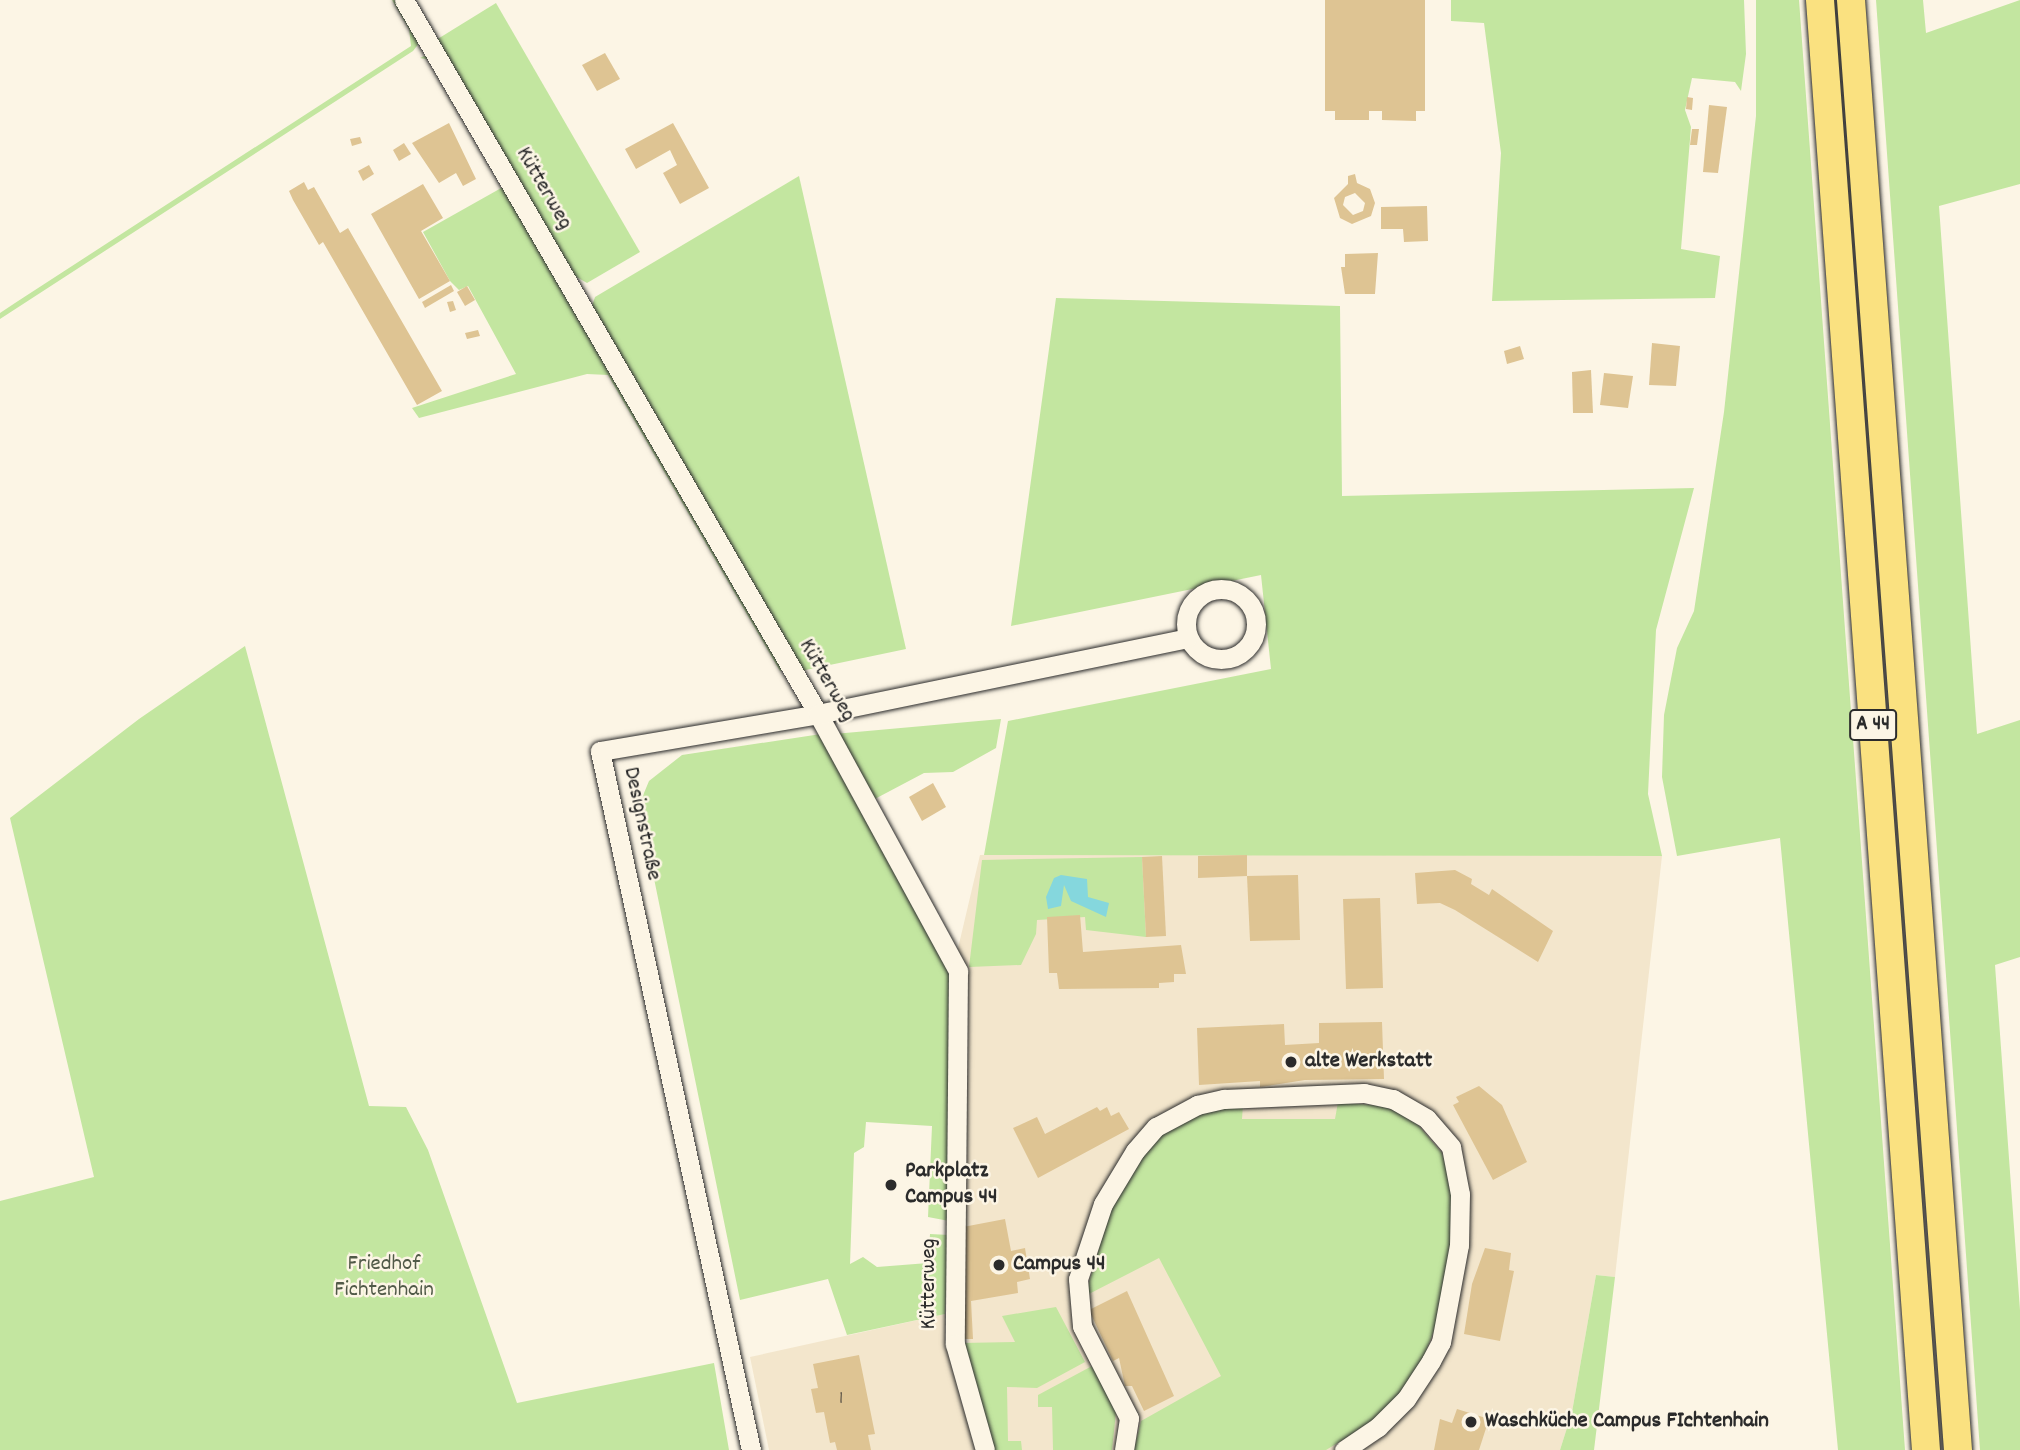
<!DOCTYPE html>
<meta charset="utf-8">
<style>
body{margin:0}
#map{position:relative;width:2020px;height:1450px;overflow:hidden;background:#fcf5e5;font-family:Dekko,sans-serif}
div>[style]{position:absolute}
.built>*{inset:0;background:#f3e6cc}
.green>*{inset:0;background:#c3e6a0}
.water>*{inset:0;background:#85d7dd}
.building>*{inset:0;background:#dec493}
.roads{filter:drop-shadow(0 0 2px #2b2b2b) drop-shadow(0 0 2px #2b2b2b)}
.minor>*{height:19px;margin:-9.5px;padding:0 9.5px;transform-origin:9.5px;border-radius:9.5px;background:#fcf5e5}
.minor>.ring{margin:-9.5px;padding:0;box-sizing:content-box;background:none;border:19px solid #fcf5e5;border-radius:50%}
.highway>*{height:28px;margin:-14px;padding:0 14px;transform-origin:14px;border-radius:14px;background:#fae180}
.dots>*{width:19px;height:19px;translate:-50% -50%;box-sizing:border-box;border:4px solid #fcf5e5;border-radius:50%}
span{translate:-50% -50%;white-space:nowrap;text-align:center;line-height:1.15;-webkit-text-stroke:5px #fcf5e5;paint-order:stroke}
.number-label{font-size:19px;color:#585145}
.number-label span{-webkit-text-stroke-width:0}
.shield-label span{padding:2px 5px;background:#fcf5e5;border:2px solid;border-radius:5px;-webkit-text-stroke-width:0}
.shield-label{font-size:21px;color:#2b2b2b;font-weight:700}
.street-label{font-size:23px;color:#2b2b2b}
.poi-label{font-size:23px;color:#2b2b2b;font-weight:700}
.left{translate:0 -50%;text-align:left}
.park-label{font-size:23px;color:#515a48}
</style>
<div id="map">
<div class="built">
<div style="clip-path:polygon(1250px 852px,1662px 856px,1615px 1277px,1596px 1275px,1572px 1412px,1560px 1450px,990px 1450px,949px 1245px,951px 978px,980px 855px)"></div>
<div style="clip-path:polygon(945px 1314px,945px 1341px,977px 1450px,769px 1450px,750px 1357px)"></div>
</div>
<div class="green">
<div style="clip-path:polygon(392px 0,399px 0,420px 42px,413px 51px,0 319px,0 313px,15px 303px,411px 46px,409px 29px)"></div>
<div style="clip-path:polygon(1451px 0,1744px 0,1746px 54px,1741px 91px,1735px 82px,1692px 78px,1685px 110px,1691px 127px,1681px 249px,1720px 256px,1715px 298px,1492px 301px,1501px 153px,1484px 23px,1451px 21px)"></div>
<div style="clip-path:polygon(1756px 0,1799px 0,1905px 1450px,1838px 1450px,1780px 838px,1677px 856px,1662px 777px,1664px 715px,1677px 648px,1694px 611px,1724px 412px,1756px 116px)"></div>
<div style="clip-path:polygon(1876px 0,1923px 0,1926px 33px,2020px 0,2020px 184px,1939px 206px,1977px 734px,2020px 720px,2020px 957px,1995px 965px,2020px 1310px,2020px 1450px,1980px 1450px)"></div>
<div style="clip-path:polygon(496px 3px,640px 252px,587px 283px,568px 272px,436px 40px)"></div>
<div style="clip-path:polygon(424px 56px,431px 57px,785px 669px,780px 671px,608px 375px,587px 374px,419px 418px,412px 408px,516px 374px,468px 286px,459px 290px,450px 281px,423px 232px,503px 187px,431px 60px,420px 58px)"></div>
<div style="clip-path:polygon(799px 176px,906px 649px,801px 671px,591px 309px,595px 297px)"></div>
<div style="clip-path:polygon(1056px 298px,1340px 306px,1342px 496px,1694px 488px,1656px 630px,1648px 794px,1662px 856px,984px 855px,1008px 721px,1271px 669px,1261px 575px,1011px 626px)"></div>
<div style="clip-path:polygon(245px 646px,369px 1106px,406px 1107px,428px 1150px,517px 1403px,714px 1363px,729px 1450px,0 1450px,0 1201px,94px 1177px,10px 818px,139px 719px)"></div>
<div style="clip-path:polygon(1001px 719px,996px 748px,953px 772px,924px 773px,871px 801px,834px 734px)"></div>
<div style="clip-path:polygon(821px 734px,952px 971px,949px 1221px,928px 1217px,932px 1126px,866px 1122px,864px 1147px,854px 1153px,850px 1264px,863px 1257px,877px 1267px,928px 1263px,930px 1234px,949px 1235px,945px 1314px,847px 1335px,828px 1279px,740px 1300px,639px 805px,649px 781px,682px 755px)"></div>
<div style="clip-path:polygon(1142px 857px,1146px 937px,1086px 930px,1085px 917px,1037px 920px,1036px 934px,1021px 965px,969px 967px,982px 860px)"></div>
<div style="clip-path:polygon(1338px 1102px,1382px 1106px,1400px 1113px,1418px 1125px,1442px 1153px,1453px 1191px,1452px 1247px,1435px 1328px,1423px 1359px,1399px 1396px,1371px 1423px,1326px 1450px,1134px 1450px,1141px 1421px,1221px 1376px,1159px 1258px,1085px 1296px,1114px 1198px,1149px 1145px,1184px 1116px,1243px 1104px,1242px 1119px,1335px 1119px)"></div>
<div style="clip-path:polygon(1596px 1275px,1615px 1277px,1594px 1450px,1560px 1450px,1572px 1412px)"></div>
<div style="clip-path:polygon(1056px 1307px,1085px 1362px,1037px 1388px,1007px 1387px,1008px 1441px,1021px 1441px,1022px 1450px,991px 1450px,961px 1343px,1015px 1342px,1002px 1316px)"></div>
<div style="clip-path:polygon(1092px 1366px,1116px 1412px,1112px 1450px,1053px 1450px,1052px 1407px,1038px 1407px,1038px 1395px)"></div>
</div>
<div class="water">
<div style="clip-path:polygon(1061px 875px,1087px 879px,1088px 897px,1109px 903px,1106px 917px,1071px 901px,1064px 885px,1061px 906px,1048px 909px,1046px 897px,1054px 878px)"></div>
</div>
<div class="building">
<div style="clip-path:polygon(1325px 0,1425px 0,1425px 111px,1416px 111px,1416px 121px,1382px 120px,1382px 111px,1369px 111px,1369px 120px,1335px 120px,1335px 111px,1325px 111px)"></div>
<div style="clip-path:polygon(605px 53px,620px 79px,597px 91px,582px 65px)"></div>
<div style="clip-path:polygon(1687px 97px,1693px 98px,1692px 110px,1686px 109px)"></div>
<div style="clip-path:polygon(1709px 105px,1727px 107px,1718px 173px,1703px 172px)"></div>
<div style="clip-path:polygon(449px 123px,476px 179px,463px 186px,456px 173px,439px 183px,412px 143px)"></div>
<div style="clip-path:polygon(673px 123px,709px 188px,680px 204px,663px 173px,677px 165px,670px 150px,636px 169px,625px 149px)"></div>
<div style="clip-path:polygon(1692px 129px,1699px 129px,1697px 145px,1690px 145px)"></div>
<div style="clip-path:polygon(360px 137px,362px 143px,352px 146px,350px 139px)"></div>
<div style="clip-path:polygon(404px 143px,411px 154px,399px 161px,393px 150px)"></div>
<div style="clip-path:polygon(369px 165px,374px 174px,363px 181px,358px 171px)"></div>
<div style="clip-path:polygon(evenodd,1355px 174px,1357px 183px,1370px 189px,1375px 203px,1371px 216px,1352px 224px,1340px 218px,1334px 198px,1348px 184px,1348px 176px,1355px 174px,1355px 193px,1365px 203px,1363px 211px,1353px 215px,1343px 205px,1345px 197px,1355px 193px)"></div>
<div style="clip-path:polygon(304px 182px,308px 190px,314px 187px,340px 233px,348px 228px,442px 391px,417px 405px,323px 242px,319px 245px,293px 200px,289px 191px)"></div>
<div style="clip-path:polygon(423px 184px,443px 218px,421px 231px,450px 281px,419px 299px,371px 214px)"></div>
<div style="clip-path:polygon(1427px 206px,1428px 241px,1404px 242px,1403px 229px,1381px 229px,1381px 207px)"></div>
<div style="clip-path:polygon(1378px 253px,1375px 294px,1345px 294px,1341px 267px,1345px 267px,1345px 254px)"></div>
<div style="clip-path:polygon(451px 285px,454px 291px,425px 308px,422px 302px)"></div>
<div style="clip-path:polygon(467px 286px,475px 300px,465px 306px,457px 292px)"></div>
<div style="clip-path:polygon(453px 301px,456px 310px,450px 312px,447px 302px)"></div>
<div style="clip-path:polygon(478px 330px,480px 336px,467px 339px,465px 333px)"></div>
<div style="clip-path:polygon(1652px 343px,1680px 346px,1676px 386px,1649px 385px)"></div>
<div style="clip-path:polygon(1520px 346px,1524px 359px,1507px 364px,1504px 351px)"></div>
<div style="clip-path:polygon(1591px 370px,1593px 413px,1573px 413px,1572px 372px)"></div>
<div style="clip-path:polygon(1604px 373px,1633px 376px,1628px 408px,1600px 405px)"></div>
<div style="clip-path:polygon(933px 783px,946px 807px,922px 821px,909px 797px)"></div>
<div style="clip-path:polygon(1247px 855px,1247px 876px,1198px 878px,1198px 856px)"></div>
<div style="clip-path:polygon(1162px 856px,1166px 936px,1146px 937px,1142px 857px)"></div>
<div style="clip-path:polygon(1455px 870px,1472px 879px,1471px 884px,1489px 895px,1492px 889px,1553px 931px,1538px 962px,1455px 910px,1440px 903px,1417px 904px,1415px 873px)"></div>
<div style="clip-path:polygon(1298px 875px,1300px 940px,1250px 941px,1247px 876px)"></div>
<div style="clip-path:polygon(1380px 898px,1383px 988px,1346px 989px,1343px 899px)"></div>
<div style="clip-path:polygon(1080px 915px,1083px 952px,1181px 945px,1186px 974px,1174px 974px,1174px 982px,1159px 983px,1159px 988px,1059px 989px,1057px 973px,1049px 973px,1047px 917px)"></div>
<div style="clip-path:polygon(1382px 1022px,1384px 1079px,1305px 1080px,1260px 1087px,1260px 1081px,1199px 1085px,1197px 1028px,1284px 1024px,1285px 1045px,1319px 1043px,1319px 1023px)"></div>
<div style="clip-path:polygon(1479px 1086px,1502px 1105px,1527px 1162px,1493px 1180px,1453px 1105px,1459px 1102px,1456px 1097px)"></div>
<div style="clip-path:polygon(1097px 1107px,1100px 1111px,1107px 1107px,1111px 1116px,1119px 1112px,1129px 1129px,1038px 1178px,1013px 1128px,1037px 1117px,1045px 1134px)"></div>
<div style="clip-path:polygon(1005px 1219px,1011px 1251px,1025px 1248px,1030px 1279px,1017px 1282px,1018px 1293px,971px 1301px,973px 1339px,961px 1339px,963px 1227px)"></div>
<div style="clip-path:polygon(1485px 1248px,1511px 1253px,1509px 1270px,1514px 1271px,1500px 1341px,1464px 1334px,1472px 1284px)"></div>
<div style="clip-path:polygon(1127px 1291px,1174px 1396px,1144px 1411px,1132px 1386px,1125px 1386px,1119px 1358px,1113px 1361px,1089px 1310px)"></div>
<div style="clip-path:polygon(859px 1355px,875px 1434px,868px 1435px,871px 1450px,837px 1450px,835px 1442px,830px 1443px,824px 1412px,816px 1413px,811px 1389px,818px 1388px,813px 1364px)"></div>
<div style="clip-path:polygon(1457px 1409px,1489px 1419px,1479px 1450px,1434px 1450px,1440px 1419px,1452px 1423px)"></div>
</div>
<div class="roads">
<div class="minor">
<div style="left:404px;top:0;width:825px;rotate:59.89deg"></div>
<div style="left:818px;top:714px;width:293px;rotate:61.4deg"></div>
<div style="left:958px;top:971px;width:373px;rotate:90.5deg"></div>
<div style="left:955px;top:1344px;width:110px;rotate:74.2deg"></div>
<div class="ring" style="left:1186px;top:589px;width:51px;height:51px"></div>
<div style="left:751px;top:1450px;width:715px;rotate:-102.19deg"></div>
<div style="left:600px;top:751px;width:221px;rotate:-9.6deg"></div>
<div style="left:818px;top:714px;width:377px;rotate:-11.6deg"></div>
<div style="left:1124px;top:1450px;width:32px;rotate:-81deg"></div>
<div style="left:1129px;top:1418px;width:103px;rotate:-117.1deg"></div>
<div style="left:1082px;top:1326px;width:47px;rotate:-94.9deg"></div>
<div style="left:1078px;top:1279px;width:79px;rotate:-71.6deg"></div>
<div style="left:1103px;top:1204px;width:62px;rotate:-58.9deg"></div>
<div style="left:1135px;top:1151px;width:32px;rotate:-49deg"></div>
<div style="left:1156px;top:1127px;width:47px;rotate:-28.2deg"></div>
<div style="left:1197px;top:1105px;width:28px;rotate:-13deg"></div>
<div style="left:1224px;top:1099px;width:140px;rotate:-2.5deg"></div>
<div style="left:1364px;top:1093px;width:30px;rotate:12deg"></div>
<div style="left:1393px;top:1099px;width:39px;rotate:30deg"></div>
<div style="left:1427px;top:1119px;width:37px;rotate:49deg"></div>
<div style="left:1451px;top:1147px;width:48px;rotate:79.2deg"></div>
<div style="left:1460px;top:1194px;width:51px;rotate:91.1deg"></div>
<div style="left:1459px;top:1245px;width:99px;rotate:100.5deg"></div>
<div style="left:1441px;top:1342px;width:21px;rotate:118deg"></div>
<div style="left:1431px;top:1361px;width:45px;rotate:123.3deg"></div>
<div style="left:1406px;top:1399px;width:40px;rotate:135deg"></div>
<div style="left:1378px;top:1427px;width:41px;rotate:145.9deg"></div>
</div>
<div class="highway">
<div style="left:1820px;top:0;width:1454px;rotate:85.82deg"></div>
<div style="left:1851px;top:0;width:1454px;rotate:85.78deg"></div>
</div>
</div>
<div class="dots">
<div style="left:1291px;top:1062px;background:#2b2b2b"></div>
<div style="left:891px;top:1185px;background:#2b2b2b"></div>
<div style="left:999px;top:1265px;background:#2b2b2b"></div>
<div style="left:1471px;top:1422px;background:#2b2b2b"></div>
</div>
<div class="number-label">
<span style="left:841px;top:1400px">1</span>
</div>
<div class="shield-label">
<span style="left:1873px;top:725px">A 44</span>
</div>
<div class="street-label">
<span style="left:543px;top:189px;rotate:60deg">Kütterweg</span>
<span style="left:826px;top:681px;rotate:60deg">Kütterweg</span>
<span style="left:641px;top:824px;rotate:78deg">Designstraße</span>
<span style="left:930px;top:1284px;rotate:-90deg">Kütterweg</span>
</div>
<div class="poi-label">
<span class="left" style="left:1305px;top:1062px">alte Werkstatt</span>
<span class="left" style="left:905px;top:1185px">Parkplatz<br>Campus 44</span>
<span class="left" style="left:1013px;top:1265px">Campus 44</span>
<span class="left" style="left:1485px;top:1422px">Waschküche Campus FIchtenhain</span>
</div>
<div class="park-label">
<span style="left:384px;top:1278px">Friedhof<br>Fichtenhain</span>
</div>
</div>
